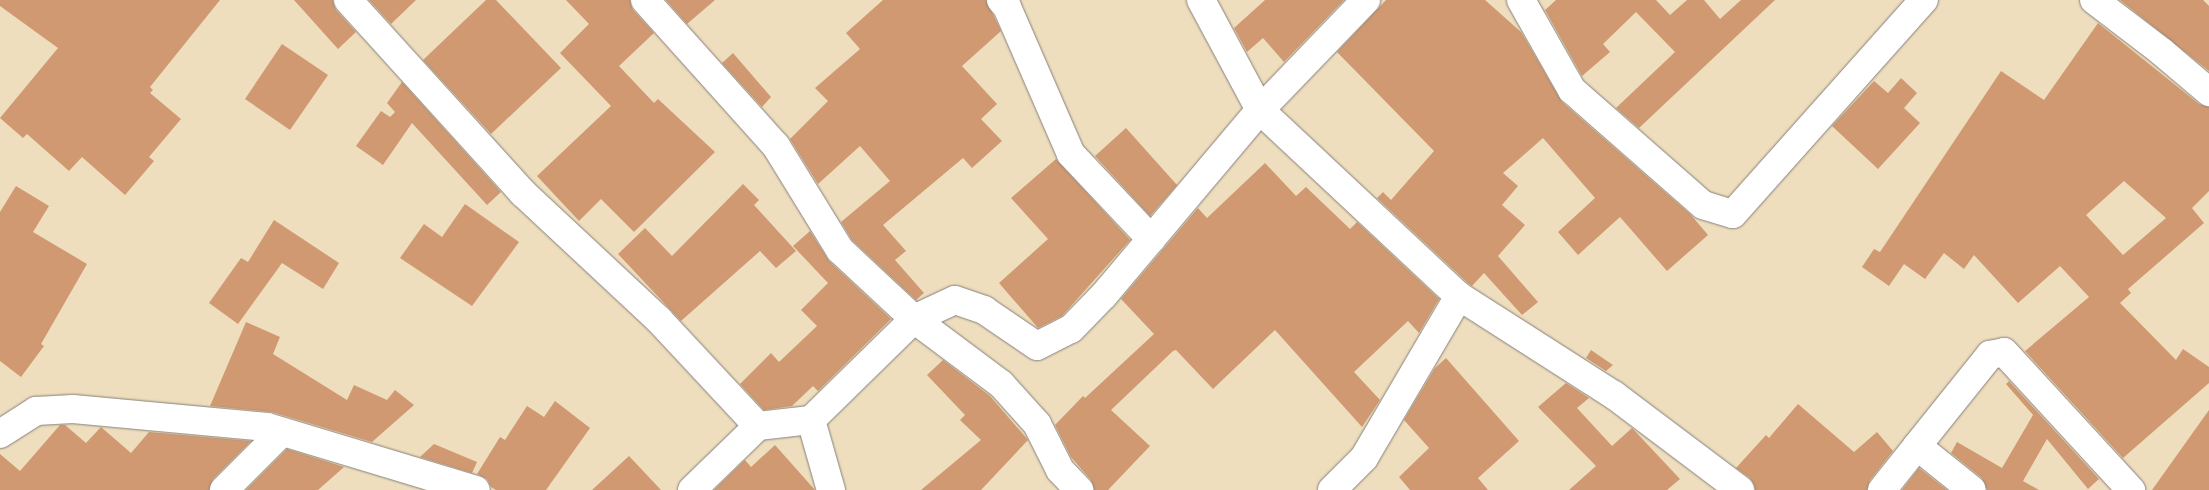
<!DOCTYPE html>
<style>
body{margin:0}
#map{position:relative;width:2209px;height:490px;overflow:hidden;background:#eedebe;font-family:Itim,sans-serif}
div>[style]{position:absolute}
.building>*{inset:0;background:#d09971}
.roads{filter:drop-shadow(0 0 1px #88807c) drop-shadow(0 0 1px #88807c)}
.minor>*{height:28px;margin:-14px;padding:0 14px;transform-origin:14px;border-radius:14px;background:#fff}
span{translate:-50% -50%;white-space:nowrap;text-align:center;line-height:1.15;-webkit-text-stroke:4.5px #f6f6f2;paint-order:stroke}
</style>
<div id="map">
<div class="building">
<div style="clip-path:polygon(0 0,220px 0,150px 87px,153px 90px,150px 93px,181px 119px,149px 157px,154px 161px,125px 195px,82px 157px,69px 171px,27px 134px,23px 138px,0 118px,58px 48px,0 6px)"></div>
<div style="clip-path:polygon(294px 0,333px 0,336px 10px,356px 32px,338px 49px)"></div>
<div style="clip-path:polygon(369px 0,416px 0,391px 24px)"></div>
<div style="clip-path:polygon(486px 0,496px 0,561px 68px,491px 134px,423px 60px)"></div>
<div style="clip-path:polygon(566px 0,630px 0,633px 10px,654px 33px,619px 66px,654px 103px,658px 99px,715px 152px,634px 232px,601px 199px,579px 221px,537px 176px,611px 106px,560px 53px,589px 24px)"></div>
<div style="clip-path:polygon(666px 0,715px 0,687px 24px)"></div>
<div style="clip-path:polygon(883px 0,986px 0,1001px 31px,962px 66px,997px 104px,981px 119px,1002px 141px,972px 168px,963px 158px,883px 225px,906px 251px,895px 260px,924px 293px,916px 300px,852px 240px,841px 222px,890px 181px,860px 146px,818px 184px,790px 139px,828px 101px,815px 88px,860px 49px,846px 33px)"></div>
<div style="clip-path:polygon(1265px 0,1344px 0,1284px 62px,1263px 38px,1247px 52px,1234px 28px)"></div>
<div style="clip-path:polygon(1386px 0,1485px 0,1521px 32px,1562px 102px,1691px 215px,1708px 235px,1667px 271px,1620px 217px,1578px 255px,1558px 232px,1595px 198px,1543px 138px,1503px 173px,1518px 186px,1502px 205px,1525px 225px,1498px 256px,1538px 302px,1522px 315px,1484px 273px,1472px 286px,1469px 284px,1377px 198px,1383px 192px,1391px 200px,1434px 151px,1337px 52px)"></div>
<div style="clip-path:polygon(1556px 0,1656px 0,1670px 15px,1687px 0,1704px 0,1720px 19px,1741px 0,1775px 0,1639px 128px,1616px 108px,1675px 52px,1636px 12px,1603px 44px,1610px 52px,1582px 76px,1545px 10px)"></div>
<div style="clip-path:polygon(2120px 0,2203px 0,2209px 6px,2209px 71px)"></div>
<div style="clip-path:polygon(evenodd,2098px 23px,2199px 104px,2209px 107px,2209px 191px,2192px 208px,2204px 223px,2128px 289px,2131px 293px,2120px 303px,2176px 360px,2183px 349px,2209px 367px,2209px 383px,2123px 458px,2025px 351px,2089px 297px,2060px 266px,2018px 303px,1974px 255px,1964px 269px,1944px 253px,1925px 279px,1904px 264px,1889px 286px,1862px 267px,1874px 249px,1880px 252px,2001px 71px,2044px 100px,2098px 23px,2124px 181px,2166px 218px,2123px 255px,2086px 215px,2124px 181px)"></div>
<div style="clip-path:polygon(282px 44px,328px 75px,290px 130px,245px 99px)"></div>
<div style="clip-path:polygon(733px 53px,771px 97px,762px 107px,722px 63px)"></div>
<div style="clip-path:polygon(1901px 78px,1917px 93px,1904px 108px,1920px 123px,1878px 169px,1832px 126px,1874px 81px,1888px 93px)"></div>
<div style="clip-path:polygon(402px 82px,501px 192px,487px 205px,412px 123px,383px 165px,356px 146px,381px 111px,390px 117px,395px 112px,387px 103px)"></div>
<div style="clip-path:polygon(1126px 128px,1177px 185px,1150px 216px,1095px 156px)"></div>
<div style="clip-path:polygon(1056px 159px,1130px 240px,1062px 316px,1038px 328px,999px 283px,1048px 239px,1011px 198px)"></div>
<div style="clip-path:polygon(1265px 163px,1296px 196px,1306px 187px,1350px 229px,1357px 222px,1439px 299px,1419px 333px,1408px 321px,1354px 372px,1380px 400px,1362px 427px,1275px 330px,1213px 389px,1176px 350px,1173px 351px,1111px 410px,1150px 446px,1108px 490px,1094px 490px,1091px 480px,1071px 457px,1055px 425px,1083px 396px,1085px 398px,1154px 334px,1121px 299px,1198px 208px,1207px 218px)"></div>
<div style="clip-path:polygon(743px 184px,759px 200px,754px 205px,796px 251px,776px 268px,760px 251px,681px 321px,618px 254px,645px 228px,672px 256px)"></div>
<div style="clip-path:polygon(16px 186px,49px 206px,33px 232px,87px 264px,41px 344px,44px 346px,21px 377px,0 361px,0 212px)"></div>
<div style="clip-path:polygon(465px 204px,519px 242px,472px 306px,400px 258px,424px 224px,442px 237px)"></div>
<div style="clip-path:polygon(274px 220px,339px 263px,323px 289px,282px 263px,238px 324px,209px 303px,241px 258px,248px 262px)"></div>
<div style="clip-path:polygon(810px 231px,829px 261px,891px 319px,818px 391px,813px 386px,792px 406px,764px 410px,740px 384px,771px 353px,779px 362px,817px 326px,801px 310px,828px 283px,793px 246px)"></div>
<div style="clip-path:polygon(246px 322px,280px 337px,273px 354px,347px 400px,354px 385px,387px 400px,395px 390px,414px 405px,372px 442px,272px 412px,210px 406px)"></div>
<div style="clip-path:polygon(1591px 350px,1613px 365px,1606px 371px,1586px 358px)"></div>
<div style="clip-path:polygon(1446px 358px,1519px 441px,1478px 478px,1488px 490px,1410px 490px,1399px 477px,1429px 448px,1404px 420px,1435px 368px)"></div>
<div style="clip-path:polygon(943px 360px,990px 396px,1028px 440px,981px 490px,921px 490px,981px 440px,960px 420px,965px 415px,927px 375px)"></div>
<div style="clip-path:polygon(2009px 381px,2099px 479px,2088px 489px,2047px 439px,2023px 481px,2039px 490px,1987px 490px,1982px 478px,1951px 453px,1957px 442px,2002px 468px,2033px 415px,2006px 384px)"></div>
<div style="clip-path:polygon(1566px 383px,1589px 398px,1577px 408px,1612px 446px,1632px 428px,1680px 479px,1667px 490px,1569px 490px,1596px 466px,1538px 407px)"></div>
<div style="clip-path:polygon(555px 401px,590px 428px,546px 490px,496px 490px,491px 487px,487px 479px,477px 474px,500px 437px,505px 440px,527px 406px,544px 417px)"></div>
<div style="clip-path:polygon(1798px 404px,1854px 452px,1877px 432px,1893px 451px,1870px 480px,1867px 490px,1755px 490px,1750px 478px,1736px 468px,1766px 435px,1769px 438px)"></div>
<div style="clip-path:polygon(2209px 410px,2209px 490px,2152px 490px)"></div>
<div style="clip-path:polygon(60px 425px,65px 425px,86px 443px,101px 427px,131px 453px,149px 432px,251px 441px,213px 479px,209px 490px,0 490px,0 454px,20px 471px)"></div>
<div style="clip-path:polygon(434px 444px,477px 462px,472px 473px,420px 457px)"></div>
<div style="clip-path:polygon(775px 445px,815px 490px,714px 490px,745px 460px,751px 467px)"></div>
<div style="clip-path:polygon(287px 449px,344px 467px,318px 490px,246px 490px)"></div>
<div style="clip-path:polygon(629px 456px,661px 490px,592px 490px)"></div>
<div style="clip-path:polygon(1919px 468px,1947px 490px,1902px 490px)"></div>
</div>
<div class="roads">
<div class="minor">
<div style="left:348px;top:0;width:261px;rotate:47.8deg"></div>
<div style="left:523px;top:193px;width:186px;rotate:43deg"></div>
<div style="left:659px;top:320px;width:145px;rotate:47deg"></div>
<div style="left:645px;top:0;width:196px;rotate:48.1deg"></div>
<div style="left:776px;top:146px;width:122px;rotate:58.4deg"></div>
<div style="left:840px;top:250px;width:101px;rotate:43deg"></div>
<div style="left:914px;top:319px;width:109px;rotate:36.8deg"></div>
<div style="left:1001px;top:384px;width:54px;rotate:48deg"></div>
<div style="left:1037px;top:424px;width:51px;rotate:63.4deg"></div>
<div style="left:1060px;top:470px;width:28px;rotate:46deg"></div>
<div style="left:1001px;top:0;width:9px;rotate:49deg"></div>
<div style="left:1007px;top:7px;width:160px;rotate:66.5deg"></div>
<div style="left:1071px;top:154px;width:117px;rotate:46.7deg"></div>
<div style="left:1201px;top:0;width:125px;rotate:61.8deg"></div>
<div style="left:1260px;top:110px;width:272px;rotate:43.1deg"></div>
<div style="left:1459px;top:296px;width:184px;rotate:32.6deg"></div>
<div style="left:1614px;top:395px;width:158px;rotate:37deg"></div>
<div style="left:1521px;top:0;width:103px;rotate:60.5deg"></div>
<div style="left:1572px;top:90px;width:174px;rotate:41.3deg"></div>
<div style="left:1703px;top:205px;width:31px;rotate:17deg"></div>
<div style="left:1733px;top:214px;width:287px;rotate:-48.3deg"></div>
<div style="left:2094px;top:0;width:86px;rotate:37.4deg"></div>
<div style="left:2162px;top:52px;width:62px;rotate:40.4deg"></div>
<div style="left:811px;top:420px;width:73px;rotate:74.1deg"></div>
<div style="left:0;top:434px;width:43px;rotate:-32.6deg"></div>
<div style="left:36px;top:411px;width:37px;rotate:-3deg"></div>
<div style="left:73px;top:409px;width:195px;rotate:5.3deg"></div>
<div style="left:267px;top:427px;width:218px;rotate:16.8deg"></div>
<div style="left:1917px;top:446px;width:117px;rotate:-51.3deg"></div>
<div style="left:1990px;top:355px;width:14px;rotate:-12deg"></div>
<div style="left:2004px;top:352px;width:188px;rotate:47.4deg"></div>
<div style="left:224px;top:490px;width:82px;rotate:-45deg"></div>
<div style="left:692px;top:490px;width:92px;rotate:-44.1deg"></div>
<div style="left:758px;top:426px;width:53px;rotate:-6.5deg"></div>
<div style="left:811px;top:420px;width:144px;rotate:-44.4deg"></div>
<div style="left:914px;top:319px;width:45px;rotate:-24.9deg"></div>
<div style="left:955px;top:300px;width:31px;rotate:19deg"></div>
<div style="left:984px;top:310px;width:64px;rotate:34.2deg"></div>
<div style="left:1037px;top:346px;width:38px;rotate:-27deg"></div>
<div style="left:1071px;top:329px;width:47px;rotate:-45.9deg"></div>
<div style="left:1104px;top:295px;width:242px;rotate:-49.9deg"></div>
<div style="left:1260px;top:110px;width:153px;rotate:-46.1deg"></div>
<div style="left:1332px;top:490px;width:45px;rotate:-45deg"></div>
<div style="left:1364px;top:458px;width:188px;rotate:-59.6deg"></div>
<div style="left:1882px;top:490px;width:56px;rotate:-51.5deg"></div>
<div style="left:1917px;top:446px;width:70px;rotate:38.7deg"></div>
</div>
</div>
</div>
